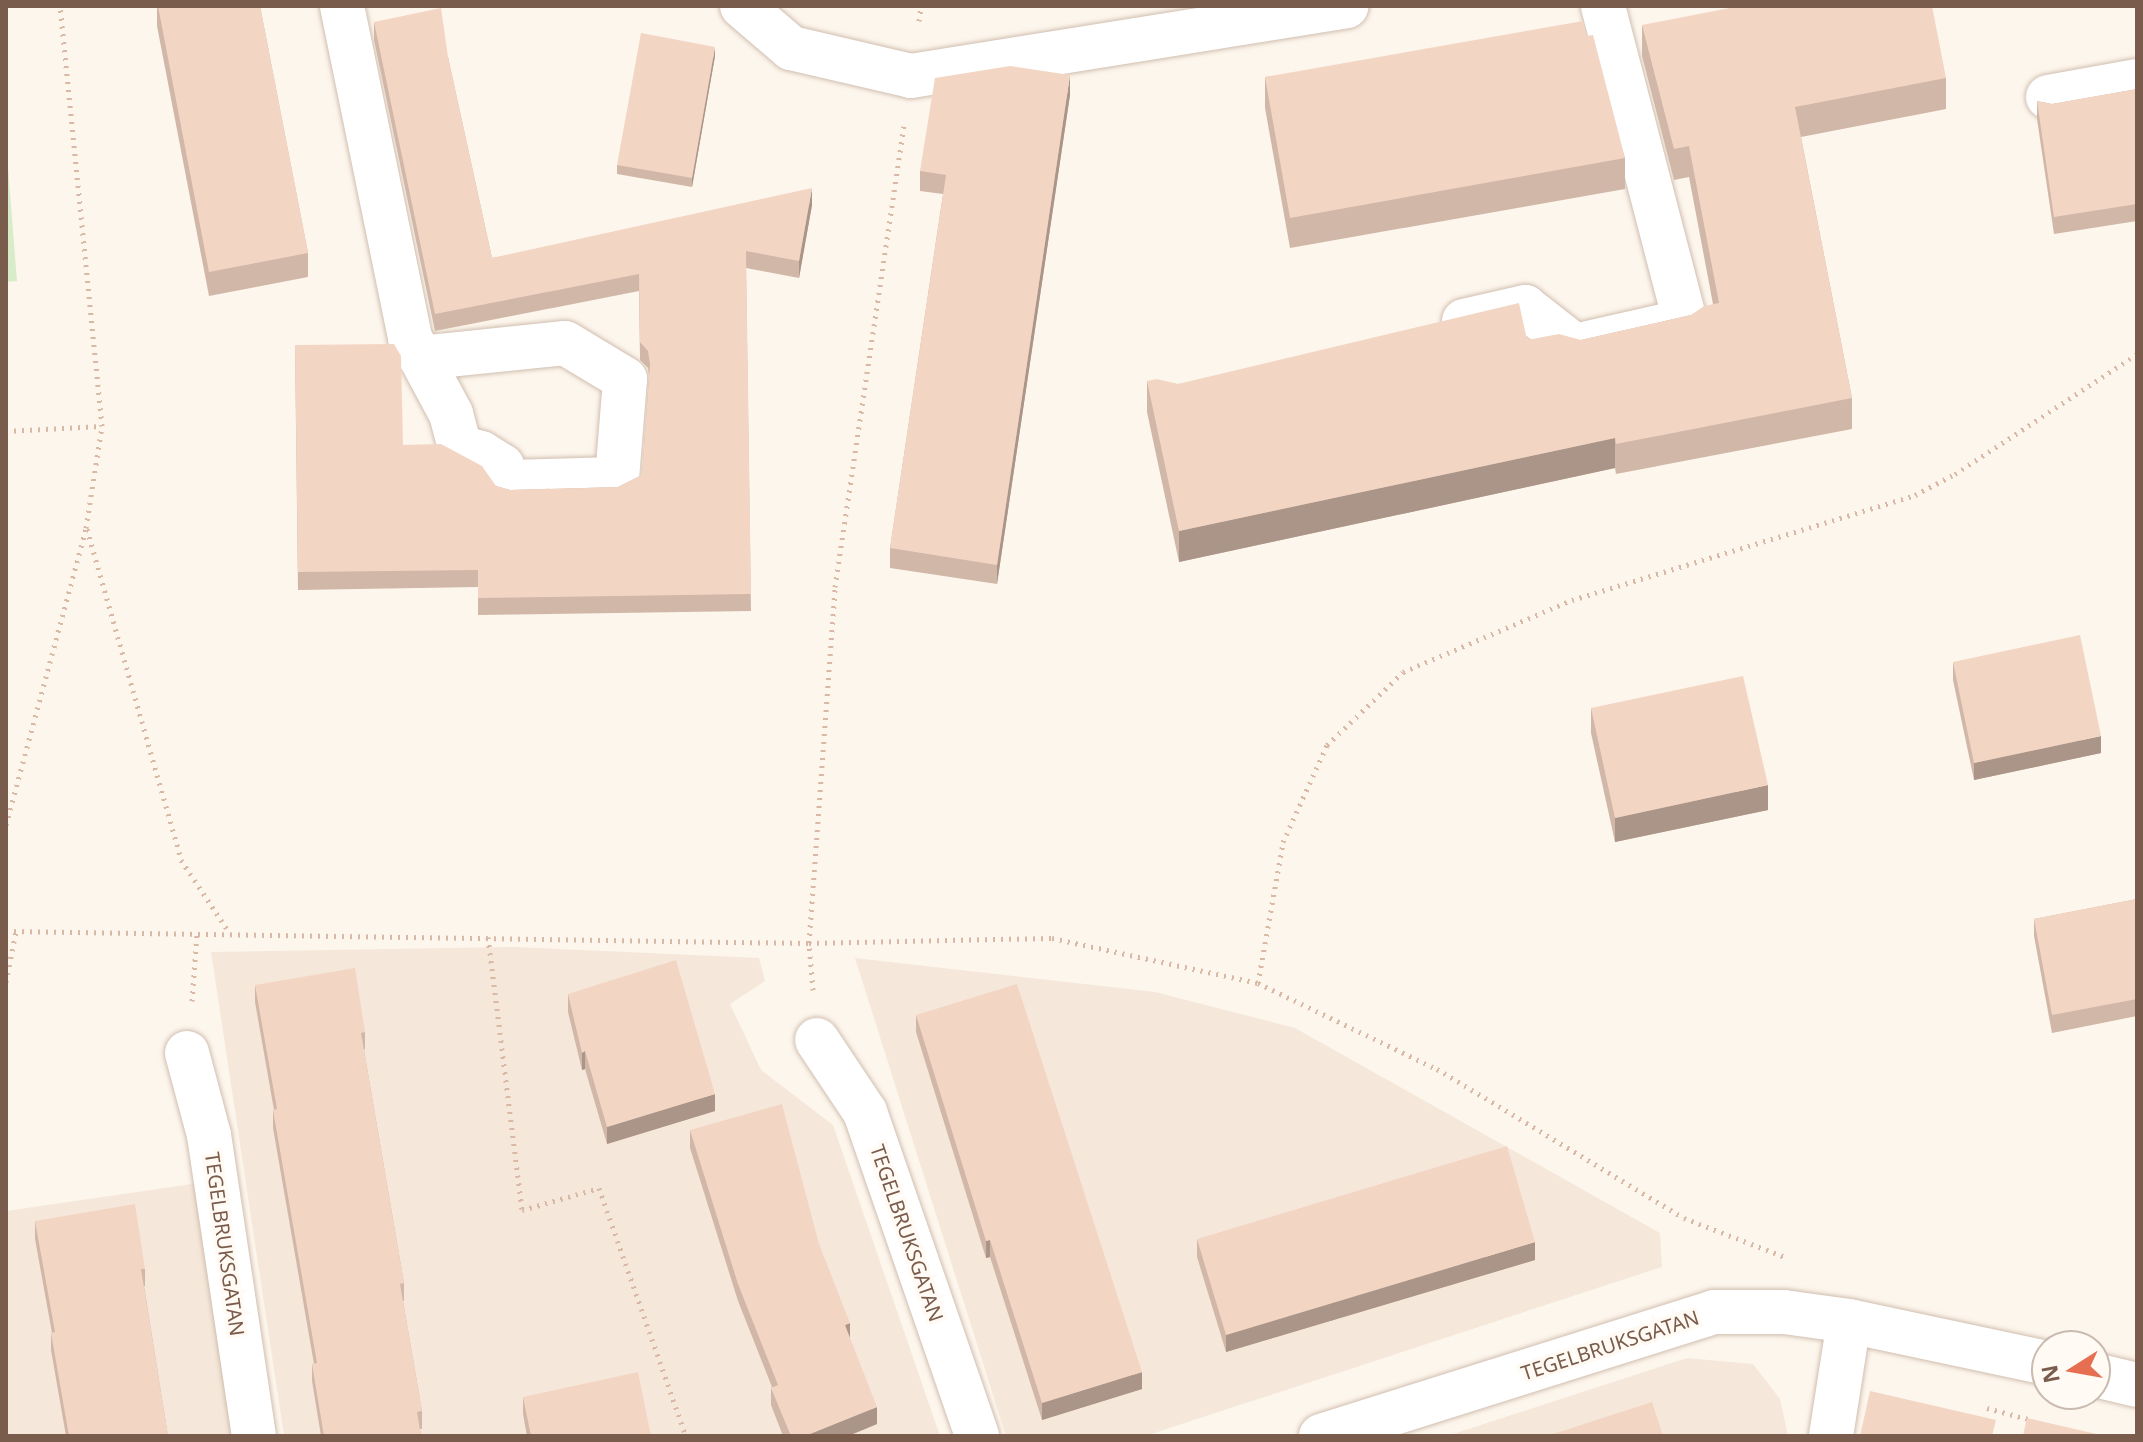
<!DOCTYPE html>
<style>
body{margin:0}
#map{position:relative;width:2143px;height:1442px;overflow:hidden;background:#fdf6ec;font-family:"Noto Sans",sans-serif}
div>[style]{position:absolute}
.residential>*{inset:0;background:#f5e8da}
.green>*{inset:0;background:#d8ecc9}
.path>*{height:5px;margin-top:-2.5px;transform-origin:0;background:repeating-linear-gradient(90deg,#d9b8a5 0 2px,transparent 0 8px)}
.roads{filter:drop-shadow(0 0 2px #d1beb0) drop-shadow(0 0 2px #d1beb0)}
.minor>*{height:44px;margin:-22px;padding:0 22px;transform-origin:22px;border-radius:22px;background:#fff}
.wall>*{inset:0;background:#d1b7a8}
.shaded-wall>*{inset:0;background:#aa9588}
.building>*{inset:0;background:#f3d5c3}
span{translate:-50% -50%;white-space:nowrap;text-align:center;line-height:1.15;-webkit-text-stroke:7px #fffaf3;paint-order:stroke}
.street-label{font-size:20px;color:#7a5c4d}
.frame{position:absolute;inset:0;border:8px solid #7a5c4d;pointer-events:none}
.north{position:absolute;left:2031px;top:1330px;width:80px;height:80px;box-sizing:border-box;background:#fffaf3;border:2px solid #cabbb1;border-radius:50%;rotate:259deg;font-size:22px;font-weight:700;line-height:32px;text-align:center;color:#7a5c4d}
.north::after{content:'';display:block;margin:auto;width:28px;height:36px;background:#e76f51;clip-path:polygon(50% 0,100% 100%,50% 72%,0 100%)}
</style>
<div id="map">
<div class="residential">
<div style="clip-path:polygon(515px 947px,759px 958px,765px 981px,730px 1004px,761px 1070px,833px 1125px,940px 1436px,284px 1436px,211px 952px)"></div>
<div style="clip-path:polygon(855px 958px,1155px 992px,1295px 1028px,1660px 1233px,1662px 1267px,1145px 1436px,1006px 1436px)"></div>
<div style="clip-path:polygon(199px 1183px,236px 1436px,6px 1436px,6px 1211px)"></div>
<div style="clip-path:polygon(1687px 1358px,1753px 1364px,1780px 1399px,1788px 1436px,1447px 1436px)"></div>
</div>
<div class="green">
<div style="clip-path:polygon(6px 142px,17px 281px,6px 282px)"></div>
</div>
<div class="path">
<div style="left:919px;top:21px;width:15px;rotate:-82deg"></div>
<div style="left:6px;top:431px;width:96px;rotate:-3deg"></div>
<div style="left:87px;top:529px;width:344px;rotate:74.1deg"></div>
<div style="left:181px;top:860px;width:87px;rotate:56.3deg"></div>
<div style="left:6px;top:825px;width:308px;rotate:-74.9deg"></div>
<div style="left:86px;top:528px;width:103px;rotate:-81.1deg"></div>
<div style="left:102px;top:426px;width:422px;rotate:-95.7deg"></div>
<div style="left:6px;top:931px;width:803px;rotate:0.86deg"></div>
<div style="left:809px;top:943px;width:243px;rotate:-1.2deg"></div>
<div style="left:1052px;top:938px;width:211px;rotate:12.3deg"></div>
<div style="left:1258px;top:983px;width:199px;rotate:25.7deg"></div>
<div style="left:1437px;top:1069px;width:288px;rotate:31.1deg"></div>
<div style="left:1684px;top:1218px;width:108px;rotate:21.1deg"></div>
<div style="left:488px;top:937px;width:275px;rotate:82.9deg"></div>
<div style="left:522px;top:1210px;width:80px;rotate:-15.9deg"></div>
<div style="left:599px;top:1188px;width:263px;rotate:70.7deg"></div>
<div style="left:6px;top:982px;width:52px;rotate:-78.9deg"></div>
<div style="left:1258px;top:983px;width:143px;rotate:-79.9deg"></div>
<div style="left:1283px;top:842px;width:107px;rotate:-65.6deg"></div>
<div style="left:1327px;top:745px;width:105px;rotate:-43.8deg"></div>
<div style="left:1403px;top:672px;width:184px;rotate:-23.1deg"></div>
<div style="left:1572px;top:600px;width:359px;rotate:-17deg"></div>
<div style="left:1915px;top:495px;width:45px;rotate:-27.7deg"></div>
<div style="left:1955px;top:474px;width:218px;rotate:-33.4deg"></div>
<div style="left:813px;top:990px;width:47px;rotate:-94.9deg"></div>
<div style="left:809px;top:943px;width:357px;rotate:-85.8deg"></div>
<div style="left:835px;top:587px;width:466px;rotate:-81.5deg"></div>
<div style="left:192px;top:1001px;width:68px;rotate:-85.8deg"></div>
<div style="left:1987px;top:1408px;width:47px;rotate:14.9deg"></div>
</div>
<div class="roads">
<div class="minor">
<div style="left:342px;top:6px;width:339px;rotate:78.4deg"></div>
<div style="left:410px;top:338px;width:23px;rotate:61deg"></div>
<div style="left:421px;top:358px;width:64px;rotate:61.8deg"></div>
<div style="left:451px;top:414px;width:34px;rotate:75deg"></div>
<div style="left:460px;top:447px;width:22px;rotate:16deg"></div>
<div style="left:481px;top:453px;width:25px;rotate:32deg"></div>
<div style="left:502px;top:466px;width:17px;rotate:66deg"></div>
<div style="left:509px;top:482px;width:108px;rotate:-1.6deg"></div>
<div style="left:617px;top:479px;width:100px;rotate:-85.4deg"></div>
<div style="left:625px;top:379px;width:70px;rotate:-149deg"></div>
<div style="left:565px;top:343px;width:145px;rotate:174.1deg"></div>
<div style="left:742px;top:6px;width:65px;rotate:40.6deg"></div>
<div style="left:791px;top:48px;width:123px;rotate:13.1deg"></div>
<div style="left:911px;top:76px;width:441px;rotate:-9.1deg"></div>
<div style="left:2048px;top:97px;width:90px;rotate:-10.2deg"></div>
<div style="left:1464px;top:321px;width:63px;rotate:-12.9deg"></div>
<div style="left:1525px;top:307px;width:63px;rotate:38deg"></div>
<div style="left:1575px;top:346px;width:113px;rotate:-12.8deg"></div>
<div style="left:1685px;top:321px;width:325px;rotate:-104.6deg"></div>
<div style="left:817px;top:1040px;width:87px;rotate:56.3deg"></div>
<div style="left:865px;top:1112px;width:343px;rotate:70.9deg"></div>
<div style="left:187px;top:1053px;width:85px;rotate:75deg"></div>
<div style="left:209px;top:1135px;width:304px;rotate:81.5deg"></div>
<div style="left:2095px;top:1375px;width:43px;rotate:13.4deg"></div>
<div style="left:1321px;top:1436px;width:412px;rotate:-17.5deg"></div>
<div style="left:1714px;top:1312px;width:70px"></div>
<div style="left:1784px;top:1312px;width:66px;rotate:7.9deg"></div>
<div style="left:1849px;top:1321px;width:202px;rotate:12deg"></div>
<div style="left:1831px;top:1436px;width:116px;rotate:-81.1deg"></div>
</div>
</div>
<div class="wall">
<div style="clip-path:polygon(157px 6px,260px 6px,308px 253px,308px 277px,209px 296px,157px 26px)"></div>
<div style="clip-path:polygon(374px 22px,448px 57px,492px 258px,812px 205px,799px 278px,746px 268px,751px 611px,478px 615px,478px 587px,298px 590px,295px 345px,403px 445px,496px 486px,510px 490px,618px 487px,642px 475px,649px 376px,648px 368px,640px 360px,639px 291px,435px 331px,374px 40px)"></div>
<div style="clip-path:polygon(1642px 25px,1946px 78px,1946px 109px,1801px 137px,1852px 398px,1852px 429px,1616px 474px,1615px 468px,1179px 562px,1147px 412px,1147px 381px,1178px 384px,1527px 340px,1581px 340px,1691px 315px,1713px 304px,1689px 177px,1674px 180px,1642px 56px)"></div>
<div style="clip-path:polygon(1586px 36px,1625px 158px,1625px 189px,1290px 248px,1265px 108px,1265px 77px)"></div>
<div style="clip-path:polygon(715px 56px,692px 187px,617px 174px,617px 165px)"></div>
<div style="clip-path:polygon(2137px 89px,2137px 221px,2054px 234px,2037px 119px,2037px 101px,2052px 104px)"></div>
<div style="clip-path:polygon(1070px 95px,997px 584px,890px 568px,890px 548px,943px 194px,920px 191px,920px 171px)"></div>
<div style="clip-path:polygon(1953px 662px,2101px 753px,1974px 780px,1953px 680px)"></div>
<div style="clip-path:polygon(1591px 708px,1768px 810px,1615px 842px,1591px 733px)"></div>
<div style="clip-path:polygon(2137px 899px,2137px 1016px,2052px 1033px,2034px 936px,2034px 919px)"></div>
<div style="clip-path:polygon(255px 985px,365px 1032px,365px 1049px,364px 1050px,404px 1283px,404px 1301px,403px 1301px,422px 1411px,422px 1429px,420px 1429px,421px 1436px,321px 1436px,312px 1381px,312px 1364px,314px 1364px,273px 1128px,273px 1110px,274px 1110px,255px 1002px)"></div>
<div style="clip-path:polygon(568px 994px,715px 1111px,607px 1144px,585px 1069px,582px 1070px,568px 1012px)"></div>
<div style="clip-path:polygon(916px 1015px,1142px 1389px,1042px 1420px,990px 1257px,986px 1258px,916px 1032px)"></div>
<div style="clip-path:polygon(690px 1130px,819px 1244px,877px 1424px,848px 1436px,783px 1436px,771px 1405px,771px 1388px,772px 1387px,738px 1301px,690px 1148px)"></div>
<div style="clip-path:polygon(35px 1221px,145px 1269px,145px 1286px,144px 1286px,168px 1436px,66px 1436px,51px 1350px,51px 1333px,52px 1333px,35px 1239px)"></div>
<div style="clip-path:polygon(1197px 1239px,1535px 1260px,1226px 1352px,1197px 1257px)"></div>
<div style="clip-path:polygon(523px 1397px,651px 1436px,527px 1436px,523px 1414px)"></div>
</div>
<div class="shaded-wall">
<div style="clip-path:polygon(715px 47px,715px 56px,692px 187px,692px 178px)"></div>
<div style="clip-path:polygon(1070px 75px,1070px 95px,997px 584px,997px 565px)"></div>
<div style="clip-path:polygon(812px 188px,812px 205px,799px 278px,799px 261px)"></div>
<div style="clip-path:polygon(1615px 438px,1615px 468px,1179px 562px,1179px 531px)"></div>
<div style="clip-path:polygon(2101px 736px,2101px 753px,1974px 780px,1974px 763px)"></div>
<div style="clip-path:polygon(1768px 785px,1768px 810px,1615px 842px,1615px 818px)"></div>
<div style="clip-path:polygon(585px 1051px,585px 1069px,582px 1070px,582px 1053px)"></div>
<div style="clip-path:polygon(715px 1094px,715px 1111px,607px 1144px,607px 1127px)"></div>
<div style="clip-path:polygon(990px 1240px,990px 1257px,986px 1258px,986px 1241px)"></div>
<div style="clip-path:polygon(1535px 1242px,1535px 1260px,1226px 1352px,1226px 1335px)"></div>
<div style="clip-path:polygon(850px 1323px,850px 1341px,845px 1325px)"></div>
<div style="clip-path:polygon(1142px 1372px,1142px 1389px,1042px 1420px,1042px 1403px)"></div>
<div style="clip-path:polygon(877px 1407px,877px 1424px,848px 1436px,805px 1436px)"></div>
</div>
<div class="building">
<div style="clip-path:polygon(158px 6px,260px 6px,308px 253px,209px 272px)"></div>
<div style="clip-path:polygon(1740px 6px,1932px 6px,1946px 78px,1795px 107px,1852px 398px,1616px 444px,1615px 438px,1179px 531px,1147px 381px,1157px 379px,1178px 384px,1519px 303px,1527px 340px,1559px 334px,1581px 340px,1691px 315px,1704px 306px,1719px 303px,1689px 146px,1674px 149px,1642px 25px)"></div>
<div style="clip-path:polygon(441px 8px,448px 57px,492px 258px,812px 188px,799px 261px,746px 251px,751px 594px,478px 598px,478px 570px,298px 572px,295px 345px,394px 344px,401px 356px,403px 445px,441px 444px,482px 466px,496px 486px,510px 490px,618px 487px,642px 475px,650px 364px,648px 351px,640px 342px,639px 274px,435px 314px,374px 22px)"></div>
<div style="clip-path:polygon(1583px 21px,1586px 36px,1593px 35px,1625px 158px,1290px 218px,1265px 77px)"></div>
<div style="clip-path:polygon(641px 33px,715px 47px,692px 178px,617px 165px)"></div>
<div style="clip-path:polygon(1010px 66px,1070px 75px,997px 565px,890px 548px,946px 175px,920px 171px,935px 78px)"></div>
<div style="clip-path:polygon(2137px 89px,2137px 204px,2054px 217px,2037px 101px,2052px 104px)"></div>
<div style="clip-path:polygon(2080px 635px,2101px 736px,1974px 763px,1953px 662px)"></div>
<div style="clip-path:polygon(1743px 676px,1768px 785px,1615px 818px,1591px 708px)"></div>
<div style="clip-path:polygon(2137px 899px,2137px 999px,2052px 1015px,2034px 919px)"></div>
<div style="clip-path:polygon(676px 960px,715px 1094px,607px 1127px,585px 1051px,582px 1053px,568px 994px)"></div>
<div style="clip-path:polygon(355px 968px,365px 1032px,361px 1033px,404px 1283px,400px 1284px,422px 1411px,417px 1412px,421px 1436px,324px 1436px,312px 1364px,317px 1363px,273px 1110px,277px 1109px,255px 985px)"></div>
<div style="clip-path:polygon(1017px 984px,1142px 1372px,1042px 1403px,990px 1240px,986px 1241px,916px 1015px)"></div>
<div style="clip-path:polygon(782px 1104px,819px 1244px,850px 1323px,845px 1325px,877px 1407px,805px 1436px,791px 1436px,771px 1388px,778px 1385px,738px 1284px,690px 1130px)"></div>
<div style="clip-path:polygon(1507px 1146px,1535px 1242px,1226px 1335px,1197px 1239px)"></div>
<div style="clip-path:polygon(135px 1204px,145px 1269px,141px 1269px,168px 1436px,69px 1436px,51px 1333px,55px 1332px,35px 1221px)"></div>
<div style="clip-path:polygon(638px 1372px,651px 1436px,531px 1436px,523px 1397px)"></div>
<div style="clip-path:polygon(1870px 1391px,1996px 1420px,1992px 1436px,1860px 1436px)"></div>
<div style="clip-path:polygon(1652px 1402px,1663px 1436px,1547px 1436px)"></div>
<div style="clip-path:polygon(2027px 1418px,2105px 1436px,2023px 1436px)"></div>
</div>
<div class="street-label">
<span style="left:907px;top:1233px;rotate:71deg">TEGELBRUKSGATAN</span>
<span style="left:225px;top:1244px;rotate:82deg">TEGELBRUKSGATAN</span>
<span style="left:1610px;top:1345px;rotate:-18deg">TEGELBRUKSGATAN</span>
</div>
<div class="frame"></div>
<div class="north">N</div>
</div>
